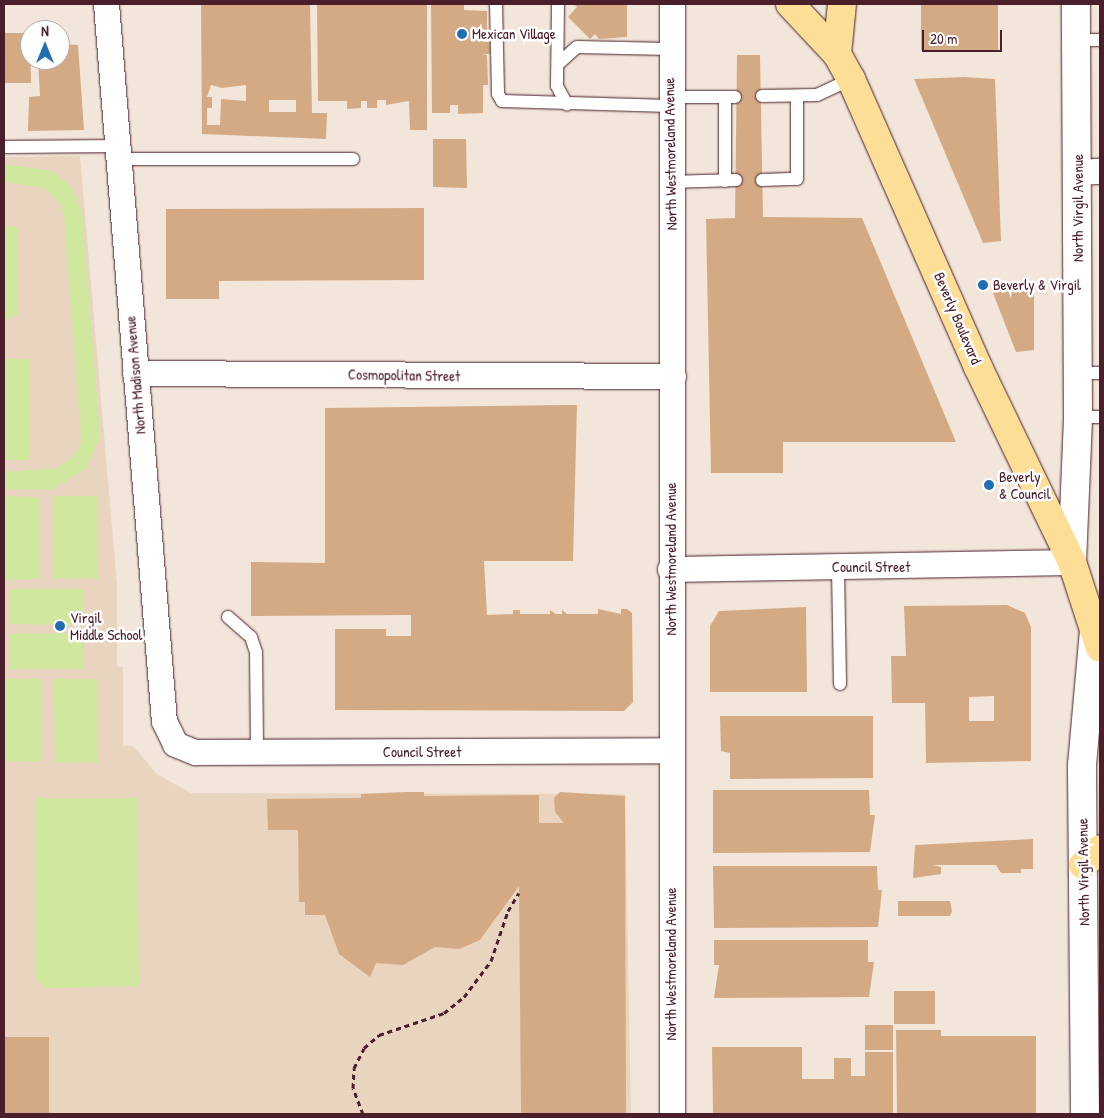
<!DOCTYPE html>
<style>
body{margin:0}
#map{position:relative;width:1104px;height:1118px;overflow:hidden;background:#f2e6da;font-family:"Patrick Hand",sans-serif}
div>[style]{position:absolute}
.built>*{inset:0;background:#e9d4c0}
.green>*{inset:0;background:#cfe89e}
.building>*{inset:0;background:#d4aa85}
.path>*{height:3px;margin-top:-1.5px;transform-origin:0;background:repeating-linear-gradient(90deg,#4a1f2b 0 5px,transparent 0 9px)}
.roads{filter:drop-shadow(0 0 1px #4a1f2b) drop-shadow(0 0 1px #4a1f2b)}
.lane>*{height:12px;margin:-6px;padding:0 6px;transform-origin:6px;border-radius:6px;background:#fff}
.street>*{height:25px;margin:-12.5px;padding:0 12.5px;transform-origin:12.5px;border-radius:12.5px;background:#fff}
.secondary>*{height:28px;margin:-14px;padding:0 14px;transform-origin:14px;border-radius:14px;background:#fff}
.primary>*{height:28px;margin:-14px;padding:0 14px;transform-origin:14px;border-radius:14px;background:#fdde96}
.dots>*{width:14px;height:14px;translate:-50% -50%;box-sizing:border-box;border:2px solid #fff;border-radius:50%}
span{translate:-50% -50%;white-space:nowrap;text-align:center;line-height:1.15;-webkit-text-stroke:5px #fff;paint-order:stroke}
.poi-label{font-size:15px;color:#4a1f2b}
.left{translate:0 -50%;text-align:left}
.street-label{font-size:15px;color:#4a1f2b}
.frame{position:absolute;inset:0;border:5px solid #4a1f2b;pointer-events:none}
.north{position:absolute;left:20px;top:20px;width:50px;height:50px;box-sizing:border-box;background:#fff;border:1px solid #b7a5aa;border-radius:50%;rotate:0deg;font-size:14px;font-weight:700;line-height:20px;text-align:center;color:#4a1f2b}
.north::after{content:'';display:block;margin:auto;width:18px;height:22px;background:#1f6fb2;clip-path:polygon(50% 0,100% 100%,50% 72%,0 100%)}
.scale{position:absolute;left:922px;top:30px;width:80px;height:22px;box-sizing:border-box;border:2px solid #4a1f2b;border-top:0;padding-left:6px;font-size:15px;line-height:18px;white-space:nowrap;color:#4a1f2b;-webkit-text-stroke:4px #fff;paint-order:stroke}
</style>
<div id="map">
<div class="built">
<div style="clip-path:polygon(80px 156px,117px 585px,117px 666px,123px 667px,123px 746px,133px 746px,157px 774px,191px 793px,625px 794px,631px 1114px,4px 1114px,4px 157px)"></div>
</div>
<div class="green">
<div style="clip-path:polygon(4px 164px,52px 171px,71px 187px,82px 211px,100px 436px,86px 469px,52px 489px,4px 490px,4px 472px,58px 468px,75px 455px,81px 440px,64px 215px,59px 202px,44px 188px,4px 182px)"></div>
<div style="clip-path:polygon(4px 226px,17px 226px,18px 313px,4px 321px)"></div>
<div style="clip-path:polygon(4px 359px,30px 359px,30px 460px,4px 460px)"></div>
<div style="clip-path:polygon(4px 496px,40px 497px,40px 579px,4px 580px)"></div>
<div style="clip-path:polygon(54px 496px,97px 496px,97px 578px,54px 579px)"></div>
<div style="clip-path:polygon(10px 589px,83px 589px,84px 625px,10px 624px)"></div>
<div style="clip-path:polygon(83px 633px,84px 669px,10px 669px,10px 634px)"></div>
<div style="clip-path:polygon(4px 679px,41px 679px,41px 761px,4px 762px)"></div>
<div style="clip-path:polygon(54px 679px,97px 679px,97px 762px,55px 763px)"></div>
<div style="clip-path:polygon(35px 798px,137px 798px,139px 986px,44px 988px,36px 978px)"></div>
</div>
<div class="building">
<div style="clip-path:polygon(evenodd,201px 4px,310px 4px,312px 113px,327px 113px,326px 139px,202px 134px,201px 4px,211px 85px,222px 88px,246px 85px,246px 101px,221px 99px,220px 125px,207px 125px,207px 108px,212px 108px,212px 97px,207px 97px,211px 85px,201px 4px,269px 100px,296px 100px,296px 112px,269px 112px,269px 100px)"></div>
<div style="clip-path:polygon(317px 4px,427px 4px,427px 130px,410px 130px,409px 101px,386px 105px,386px 100px,377px 100px,377px 108px,367px 108px,367px 101px,361px 101px,361px 108px,347px 109px,347px 101px,318px 101px)"></div>
<div style="clip-path:polygon(431px 4px,464px 4px,464px 10px,487px 11px,487px 41px,483px 42px,490px 42px,490px 54px,483px 54px,487px 55px,488px 85px,483px 85px,483px 113px,458px 114px,458px 105px,450px 105px,450px 113px,432px 113px)"></div>
<div style="clip-path:polygon(574px 4px,627px 4px,627px 37px,599px 39px,595px 34px,590px 39px,568px 17px,577px 7px)"></div>
<div style="clip-path:polygon(921px 4px,998px 4px,998px 50px,921px 50px)"></div>
<div style="clip-path:polygon(4px 33px,30px 33px,31px 83px,4px 83px)"></div>
<div style="clip-path:polygon(60px 44px,78px 45px,84px 130px,28px 131px,29px 97px,40px 96px,38px 60px,60px 60px)"></div>
<div style="clip-path:polygon(737px 55px,760px 55px,763px 217px,862px 218px,956px 442px,783px 442px,783px 473px,711px 473px,706px 219px,735px 218px)"></div>
<div style="clip-path:polygon(964px 77px,995px 79px,1001px 241px,983px 243px,914px 79px)"></div>
<div style="clip-path:polygon(433px 139px,466px 139px,467px 188px,433px 187px)"></div>
<div style="clip-path:polygon(424px 208px,424px 280px,219px 281px,219px 299px,166px 299px,166px 209px)"></div>
<div style="clip-path:polygon(1034px 286px,1034px 350px,1016px 352px,991px 288px)"></div>
<div style="clip-path:polygon(563px 405px,577px 405px,573px 561px,484px 561px,487px 615px,513px 614px,513px 610px,520px 610px,520px 614px,550px 614px,550px 610px,556px 614px,562px 614px,562px 610px,567px 614px,598px 614px,598px 609px,621px 614px,621px 609px,627px 609px,632px 613px,633px 702px,624px 711px,335px 710px,335px 629px,386px 629px,386px 636px,411px 636px,411px 615px,251px 616px,251px 562px,325px 563px,325px 408px)"></div>
<div style="clip-path:polygon(evenodd,904px 606px,1007px 605px,1025px 613px,1031px 627px,1031px 761px,926px 763px,925px 703px,892px 703px,891px 656px,906px 656px,904px 606px,994px 696px,994px 721px,969px 721px,969px 697px,994px 696px)"></div>
<div style="clip-path:polygon(806px 607px,807px 692px,710px 692px,710px 626px,719px 611px)"></div>
<div style="clip-path:polygon(720px 716px,873px 716px,873px 778px,730px 779px,730px 753px,721px 751px)"></div>
<div style="clip-path:polygon(713px 790px,869px 790px,870px 815px,875px 815px,870px 852px,713px 853px)"></div>
<div style="clip-path:polygon(406px 792px,424px 792px,424px 796px,539px 795px,539px 823px,564px 823px,555px 812px,554px 798px,560px 792px,625px 796px,626px 1114px,521px 1114px,519px 886px,480px 940px,459px 949px,435px 947px,403px 965px,376px 963px,370px 977px,339px 954px,325px 915px,305px 915px,305px 902px,299px 902px,298px 830px,268px 830px,267px 799px,361px 798px,361px 794px)"></div>
<div style="clip-path:polygon(1033px 839px,1033px 869px,1021px 869px,1021px 873px,1001px 873px,996px 865px,933px 865px,941px 867px,941px 874px,913px 878px,915px 845px)"></div>
<div style="clip-path:polygon(713px 866px,877px 866px,878px 890px,882px 890px,878px 927px,714px 928px)"></div>
<div style="clip-path:polygon(898px 901px,950px 901px,952px 911px,950px 916px,898px 916px)"></div>
<div style="clip-path:polygon(714px 940px,868px 940px,868px 962px,874px 962px,869px 997px,714px 998px,719px 965px,714px 965px)"></div>
<div style="clip-path:polygon(894px 991px,935px 991px,935px 1024px,894px 1024px)"></div>
<div style="clip-path:polygon(865px 1025px,893px 1025px,893px 1050px,865px 1050px)"></div>
<div style="clip-path:polygon(896px 1030px,941px 1030px,941px 1036px,1036px 1036px,1036px 1114px,897px 1114px)"></div>
<div style="clip-path:polygon(4px 1037px,49px 1037px,49px 1114px,4px 1114px)"></div>
<div style="clip-path:polygon(712px 1047px,802px 1047px,802px 1079px,834px 1079px,834px 1058px,851px 1058px,851px 1076px,865px 1076px,865px 1052px,893px 1052px,893px 1114px,713px 1114px)"></div>
</div>
<div class="path">
<div style="left:363px;top:1114px;width:28px;rotate:-111deg"></div>
<div style="left:353px;top:1088px;width:20px;rotate:-87deg"></div>
<div style="left:354px;top:1068px;width:22px;rotate:-63deg"></div>
<div style="left:364px;top:1048px;width:20px;rotate:-41deg"></div>
<div style="left:379px;top:1035px;width:69px;rotate:-18.7deg"></div>
<div style="left:444px;top:1013px;width:26px;rotate:-39deg"></div>
<div style="left:464px;top:997px;width:45px;rotate:-53.1deg"></div>
<div style="left:491px;top:961px;width:53px;rotate:-71.2deg"></div>
<div style="left:508px;top:911px;width:21px;rotate:-59deg"></div>
</div>
<div class="roads">
<div class="lane">
<div style="left:496px;top:4px;width:90px;rotate:88.7deg"></div>
<div style="left:498px;top:94px;width:8px;rotate:60deg"></div>
<div style="left:502px;top:101px;width:167px;rotate:1.7deg"></div>
<div style="left:558px;top:4px;width:82px;rotate:90.7deg"></div>
<div style="left:557px;top:86px;width:21px;rotate:62deg"></div>
<div style="left:1076px;top:40px;width:24px"></div>
<div style="left:558px;top:64px;width:25px;rotate:-42deg"></div>
<div style="left:577px;top:47px;width:92px;rotate:1.2deg"></div>
<div style="left:762px;top:96px;width:55px;rotate:-1deg"></div>
<div style="left:817px;top:95px;width:38px;rotate:-25deg"></div>
<div style="left:669px;top:97px;width:66px"></div>
<div style="left:725px;top:97px;width:84px;rotate:90deg"></div>
<div style="left:4px;top:147px;width:113px;rotate:-0.5deg"></div>
<div style="left:118px;top:159px;width:235px"></div>
<div style="left:762px;top:180px;width:35px;rotate:-2deg"></div>
<div style="left:797px;top:179px;width:83px;rotate:-90deg"></div>
<div style="left:670px;top:182px;width:66px;rotate:-1.7deg"></div>
<div style="left:1078px;top:373px;width:22px"></div>
<div style="left:1078px;top:417px;width:22px"></div>
<div style="left:838px;top:568px;width:116px;rotate:89deg"></div>
<div style="left:228px;top:617px;width:30px;rotate:41deg"></div>
<div style="left:251px;top:637px;width:16px;rotate:72deg"></div>
<div style="left:256px;top:652px;width:100px;rotate:89.4deg"></div>
</div>
<div class="street">
<div style="left:106px;top:4px;width:719px;rotate:85.38deg"></div>
<div style="left:164px;top:721px;width:25px;rotate:64deg"></div>
<div style="left:175px;top:744px;width:22px;rotate:22deg"></div>
<div style="left:195px;top:752px;width:475px;rotate:-0.2deg"></div>
<div style="left:1078px;top:172px;width:22px;rotate:-3deg"></div>
<div style="left:135px;top:373px;width:538px;rotate:0.32deg"></div>
<div style="left:670px;top:569px;width:402px;rotate:-1deg"></div>
<div style="left:672px;top:1114px;width:1110px;rotate:-90deg"></div>
</div>
<div class="secondary">
<div style="left:1072px;top:562px;width:145px;rotate:-87.6deg"></div>
<div style="left:1078px;top:417px;width:413px;rotate:-90.3deg"></div>
<div style="left:1085px;top:1114px;width:349px;rotate:-90.5deg"></div>
<div style="left:1082px;top:765px;width:135px;rotate:-84.9deg"></div>
</div>
<div class="primary">
<div style="left:790px;top:4px;width:69px;rotate:46.8deg"></div>
<div style="left:837px;top:54px;width:29px;rotate:61deg"></div>
<div style="left:851px;top:79px;width:315px;rotate:66.2deg"></div>
<div style="left:978px;top:367px;width:216px;rotate:64.3deg"></div>
<div style="left:1072px;top:562px;width:90px;rotate:72deg"></div>
<div style="left:837px;top:54px;width:50px;rotate:-84.3deg"></div>
<div style="left:1083px;top:865px;width:23px;rotate:-43deg"></div>
</div>
</div>
<div class="dots">
<div style="left:462px;top:34px;background:#1f6fb2"></div>
<div style="left:983px;top:285px;background:#1f6fb2"></div>
<div style="left:989px;top:485px;background:#1f6fb2"></div>
<div style="left:60px;top:626px;background:#1f6fb2"></div>
</div>
<div class="poi-label">
<span class="left" style="left:472px;top:34px">Mexican Village</span>
<span class="left" style="left:993px;top:285px">Beverly &amp; Virgil</span>
<span class="left" style="left:999px;top:485px">Beverly<br>&amp; Council</span>
<span class="left" style="left:70px;top:626px">Virgil<br>Middle School</span>
</div>
<div class="street-label">
<span style="left:670px;top:154px;rotate:-91deg">North Westmoreland Avenue</span>
<span style="left:1078px;top:208px;rotate:-90deg">North Virgil Avenue</span>
<span style="left:958px;top:318px;rotate:67deg">Beverly Boulevard</span>
<span style="left:135px;top:375px;rotate:-95deg">North Madison Avenue</span>
<span style="left:404px;top:375px;rotate:1deg">Cosmopolitan Street</span>
<span style="left:671px;top:559px;rotate:-90deg">North Westmoreland Avenue</span>
<span style="left:871px;top:567px">Council Street</span>
<span style="left:422px;top:752px">Council Street</span>
<span style="left:1083px;top:872px;rotate:-91deg">North Virgil Avenue</span>
<span style="left:671px;top:964px;rotate:-90deg">North Westmoreland Avenue</span>
</div>
<div class="frame"></div>
<div class="north">N</div>
<div class="scale">20 m</div>
</div>
